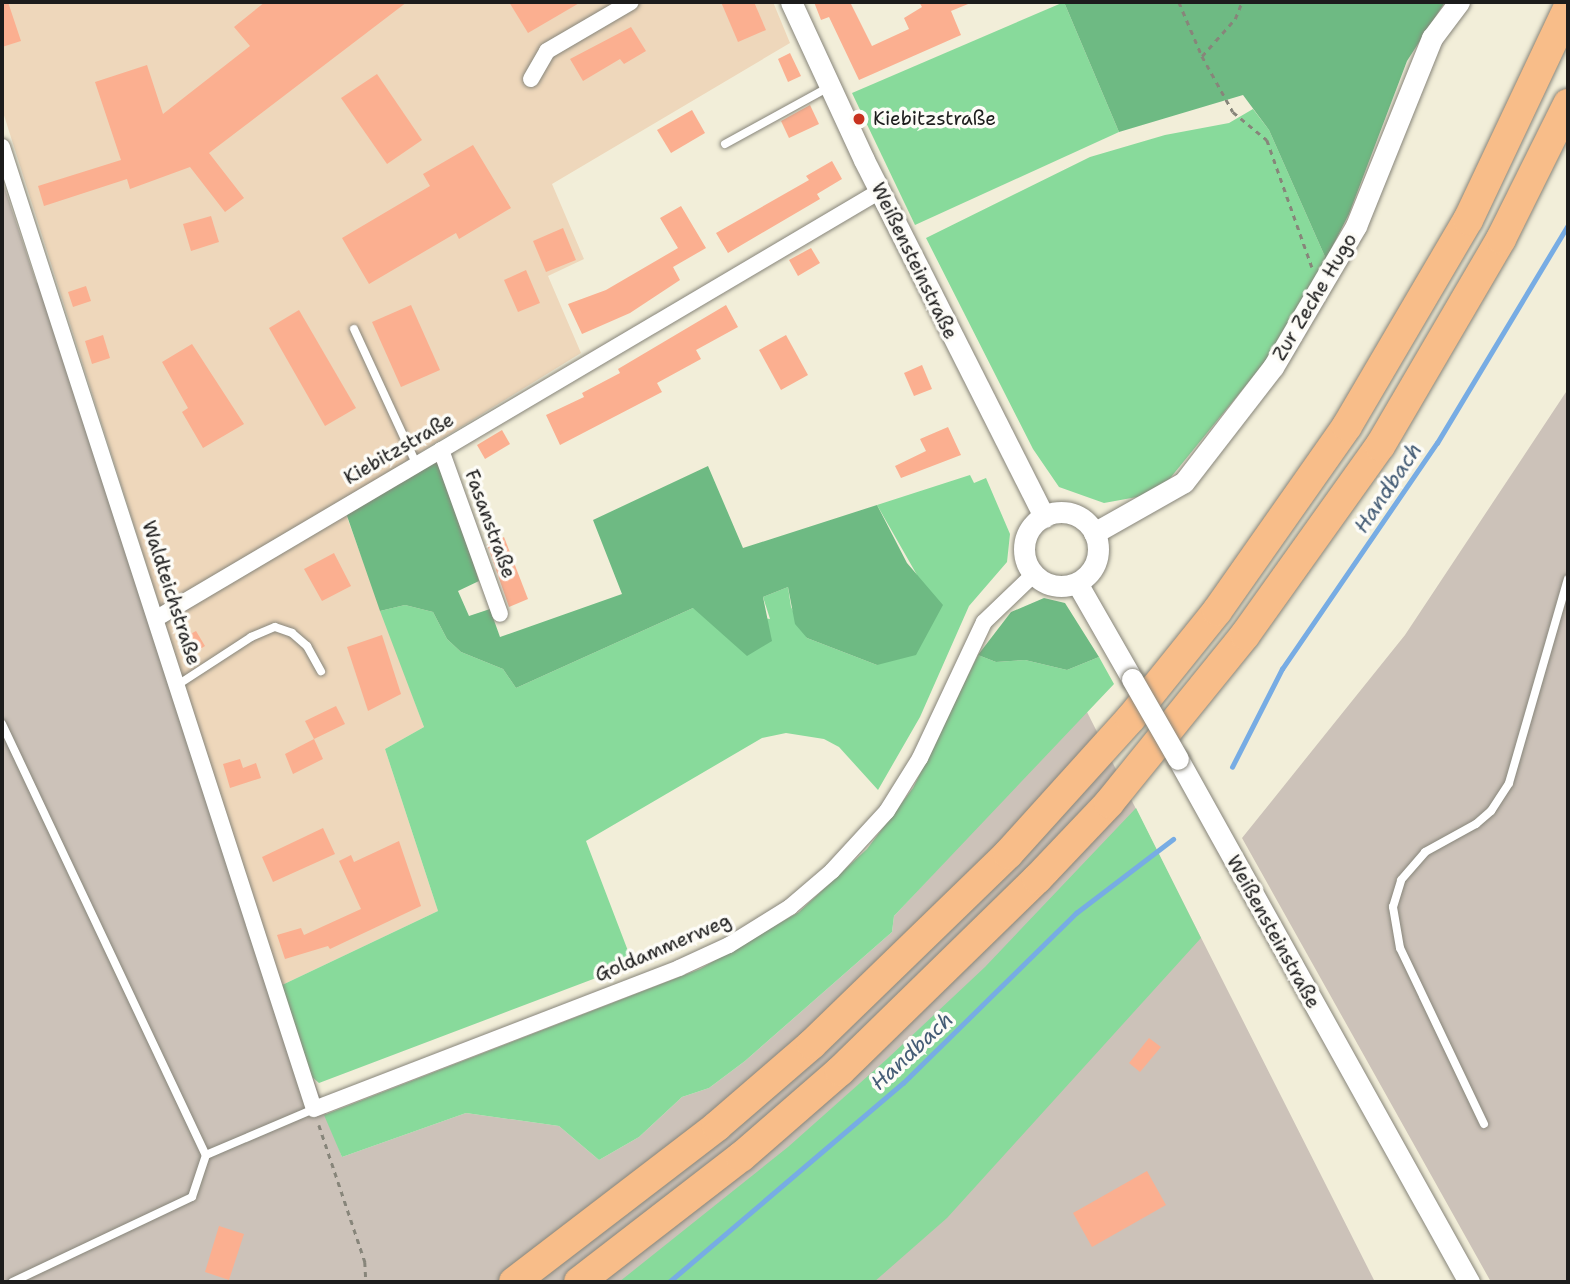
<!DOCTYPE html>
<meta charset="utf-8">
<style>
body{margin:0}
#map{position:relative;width:1570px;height:1284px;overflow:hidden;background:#f2eed9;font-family:"Shantell Sans",sans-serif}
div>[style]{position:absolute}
.built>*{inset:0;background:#eed7bb}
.industrial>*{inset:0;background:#ccc2b9}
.green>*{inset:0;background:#88da9b}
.forest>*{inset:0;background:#6eba83}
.stream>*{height:4.5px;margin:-2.25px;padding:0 2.25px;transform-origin:2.25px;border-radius:2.25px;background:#77ace4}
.building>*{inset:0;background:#fbaf90}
.path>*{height:2.5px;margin-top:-1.25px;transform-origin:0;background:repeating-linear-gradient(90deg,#87857a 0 5px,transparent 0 10px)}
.roads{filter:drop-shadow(0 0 2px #87857a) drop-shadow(0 0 2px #87857a)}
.service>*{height:8px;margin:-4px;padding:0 4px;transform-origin:4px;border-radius:4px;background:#fff}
.minor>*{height:16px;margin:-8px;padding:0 8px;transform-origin:8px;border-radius:8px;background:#fff}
.tertiary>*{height:21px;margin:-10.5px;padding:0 10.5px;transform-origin:10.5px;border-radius:10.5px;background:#fff}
.tertiary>.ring{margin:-10.5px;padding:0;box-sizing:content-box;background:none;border:21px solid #fff;border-radius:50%}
.motorway>*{height:30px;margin:-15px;padding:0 15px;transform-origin:15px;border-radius:15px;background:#f8bd89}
.bridges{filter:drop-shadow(0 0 2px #87857a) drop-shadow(0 0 2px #87857a)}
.tertiary-bridge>*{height:21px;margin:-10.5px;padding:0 10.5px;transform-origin:10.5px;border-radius:10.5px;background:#fff}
.dots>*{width:19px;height:19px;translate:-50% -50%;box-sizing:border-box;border:4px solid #fdfcf7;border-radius:50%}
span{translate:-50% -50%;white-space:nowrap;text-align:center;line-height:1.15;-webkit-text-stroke:7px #fdfcf7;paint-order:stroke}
.poi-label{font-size:19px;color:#1c1c1c}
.left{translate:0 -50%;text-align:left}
.street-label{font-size:19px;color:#1c1c1c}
.water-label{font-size:21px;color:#455d76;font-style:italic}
.frame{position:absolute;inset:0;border:4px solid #1c1c1c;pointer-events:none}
</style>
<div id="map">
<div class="built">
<div style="clip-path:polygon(2px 2px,773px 2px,790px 43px,552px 184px,584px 259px,548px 276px,581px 353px,341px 501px,424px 727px,385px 749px,438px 911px,280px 986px,2px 109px)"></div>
</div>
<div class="industrial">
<div style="clip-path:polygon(2px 180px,36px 282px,59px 299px,280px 986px,342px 1157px,466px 1113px,559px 1126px,599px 1160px,639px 1137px,682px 1097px,709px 1088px,745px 1061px,892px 932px,894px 916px,1086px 710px,1375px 1282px,2px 1282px)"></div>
<div style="clip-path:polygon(1568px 389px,1568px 1282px,1491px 1282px,1242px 838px,1405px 635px)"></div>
</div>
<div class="green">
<div style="clip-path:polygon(1064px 2px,1119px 132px,915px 225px,852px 93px)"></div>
<div style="clip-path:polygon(1253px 109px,1269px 130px,1326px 259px,1265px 362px,1167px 482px,1148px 495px,1104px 503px,1059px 487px,1033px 449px,926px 238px,1090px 157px,1165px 135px,1229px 123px)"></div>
<div style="clip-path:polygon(970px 475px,974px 483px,986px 478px,1010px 534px,1007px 562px,969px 606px,920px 717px,878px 790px,839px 747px,824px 739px,786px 733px,762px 738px,586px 841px,633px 964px,319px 1083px,311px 1076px,280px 986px,438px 911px,385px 749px,424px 727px,380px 611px,405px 605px,433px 612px,447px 639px,461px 652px,503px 669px,516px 688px,693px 608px,770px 619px,763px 597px,788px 587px,791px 607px,807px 638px,877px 665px,917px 575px,877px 505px)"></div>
<div style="clip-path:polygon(978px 655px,996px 662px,1025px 660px,1067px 670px,1099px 657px,1114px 684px,894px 916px,892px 932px,745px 1061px,709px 1088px,682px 1097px,639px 1137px,599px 1160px,559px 1126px,466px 1113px,342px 1157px,324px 1115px,700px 969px,799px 912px,867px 849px,913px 788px)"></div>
<div style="clip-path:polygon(1136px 808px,1201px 938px,947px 1218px,874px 1282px,619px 1282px,788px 1147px,887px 1059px,985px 967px)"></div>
</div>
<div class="forest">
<div style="clip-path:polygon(1064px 2px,1445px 2px,1407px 61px,1349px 214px,1326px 259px,1269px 130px,1243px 95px,1119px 132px)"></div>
<div style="clip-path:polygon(435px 462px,445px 470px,479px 581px,458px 591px,469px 616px,490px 609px,500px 637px,622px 594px,593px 520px,708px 466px,743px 548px,877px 505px,907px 563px,943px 605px,916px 655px,877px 665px,807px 638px,795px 624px,788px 587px,763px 597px,772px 641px,747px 656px,693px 608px,516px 688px,503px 669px,461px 652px,447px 639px,433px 612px,405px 605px,380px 611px,346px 513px)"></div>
<div style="clip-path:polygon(1044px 598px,1065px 603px,1099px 657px,1067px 670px,1025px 660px,996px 662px,978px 655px,1011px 612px)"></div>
</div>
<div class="stream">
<div style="left:1232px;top:767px;width:110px;rotate:-63deg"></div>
<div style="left:1282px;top:669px;width:274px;rotate:-55.6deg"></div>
<div style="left:1437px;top:443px;width:254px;rotate:-59deg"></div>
<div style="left:669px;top:1282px;width:307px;rotate:-40.4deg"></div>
<div style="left:903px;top:1083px;width:243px;rotate:-44.5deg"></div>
<div style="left:1076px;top:913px;width:122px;rotate:-37.3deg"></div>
</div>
<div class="building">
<div style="clip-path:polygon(2px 2px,8px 2px,21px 41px,2px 47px)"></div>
<div style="clip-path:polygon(265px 2px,407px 2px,209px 153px,244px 198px,225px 212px,190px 167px,130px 189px,127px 179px,44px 206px,38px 186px,121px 160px,95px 82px,147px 65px,163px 114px,250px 46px,234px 27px)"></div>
<div style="clip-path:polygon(509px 2px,581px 2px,528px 33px)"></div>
<div style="clip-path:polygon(721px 2px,754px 2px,766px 30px,738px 42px)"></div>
<div style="clip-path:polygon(814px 2px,850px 2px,872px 46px,909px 29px,904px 18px,922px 7px,919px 2px,973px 2px,951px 11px,961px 35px,859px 80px,829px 17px,821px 20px)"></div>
<div style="clip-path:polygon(631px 27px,646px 51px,624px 64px,620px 59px,583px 81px,570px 59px)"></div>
<div style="clip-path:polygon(790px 53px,801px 76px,788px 82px,778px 59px)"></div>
<div style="clip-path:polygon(377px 74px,422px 140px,387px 164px,341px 98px)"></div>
<div style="clip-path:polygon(810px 105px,819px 124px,789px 138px,781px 121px)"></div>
<div style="clip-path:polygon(692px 110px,705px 133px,671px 153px,657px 130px)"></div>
<div style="clip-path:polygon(473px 145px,511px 208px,459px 239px,456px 233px,369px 284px,342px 238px,430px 186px,423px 174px)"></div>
<div style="clip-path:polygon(832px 161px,842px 179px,817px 194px,820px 199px,728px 253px,716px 233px,809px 180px,806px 176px)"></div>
<div style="clip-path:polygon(681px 206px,706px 248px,673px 267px,680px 280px,630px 313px,582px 334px,568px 304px,606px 290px,678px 248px,660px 218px)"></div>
<div style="clip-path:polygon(211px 216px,219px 242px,191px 251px,183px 224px)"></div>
<div style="clip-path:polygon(563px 228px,576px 260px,546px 272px,533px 241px)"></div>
<div style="clip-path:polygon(811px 248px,820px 263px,798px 276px,789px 260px)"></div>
<div style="clip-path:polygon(526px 270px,540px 303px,518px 312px,504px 280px)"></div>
<div style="clip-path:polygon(86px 286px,91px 301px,73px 307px,68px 292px)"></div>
<div style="clip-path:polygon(411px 305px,440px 370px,401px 387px,372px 322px)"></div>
<div style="clip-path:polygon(726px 305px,738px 327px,696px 350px,701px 359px,657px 383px,662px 392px,560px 445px,546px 415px,584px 397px,582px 393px,620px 373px,618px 369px)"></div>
<div style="clip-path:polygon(299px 310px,356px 408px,325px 426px,269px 328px)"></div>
<div style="clip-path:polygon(103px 335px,110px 358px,92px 364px,85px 341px)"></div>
<div style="clip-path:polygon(786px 335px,808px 375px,781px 390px,759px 350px)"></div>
<div style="clip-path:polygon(192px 344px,244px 424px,203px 448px,182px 412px,188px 408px,162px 362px)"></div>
<div style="clip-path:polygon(922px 365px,932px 389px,914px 396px,904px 373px)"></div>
<div style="clip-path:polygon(948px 427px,961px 455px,901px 478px,895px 466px,926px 451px,920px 439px)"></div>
<div style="clip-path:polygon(502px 430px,510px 444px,485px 459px,477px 445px)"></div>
<div style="clip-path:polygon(504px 537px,528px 599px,509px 607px,487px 544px)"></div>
<div style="clip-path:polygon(334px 553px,351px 586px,322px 601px,304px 569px)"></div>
<div style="clip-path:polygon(196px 631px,205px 646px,192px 654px,183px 638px)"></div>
<div style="clip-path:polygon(382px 635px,401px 694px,368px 711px,347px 647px)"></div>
<div style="clip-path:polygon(336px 706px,345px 724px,314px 739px,323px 759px,293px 774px,285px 754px,314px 739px,305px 721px)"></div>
<div style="clip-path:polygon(240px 759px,243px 768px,256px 763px,261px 778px,230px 788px,223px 764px)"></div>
<div style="clip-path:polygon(323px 828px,335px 854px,273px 882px,262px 857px)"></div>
<div style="clip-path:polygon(399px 841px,421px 906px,330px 949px,328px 946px,285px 959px,277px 935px,301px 928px,304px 935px,361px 909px,339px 861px,351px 855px,354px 862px)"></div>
<div style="clip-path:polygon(1149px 1038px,1161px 1047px,1140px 1072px,1129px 1063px)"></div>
<div style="clip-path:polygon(1147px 1171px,1166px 1205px,1092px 1247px,1073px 1213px)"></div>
<div style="clip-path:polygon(219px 1226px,244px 1234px,229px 1280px,205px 1272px)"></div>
</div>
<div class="path">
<div style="left:1179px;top:2px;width:59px;rotate:66.9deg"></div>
<div style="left:1202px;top:56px;width:64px;rotate:61deg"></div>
<div style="left:1233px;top:112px;width:44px;rotate:39.5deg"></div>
<div style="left:1267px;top:140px;width:135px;rotate:70.5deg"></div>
<div style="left:1202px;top:56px;width:50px;rotate:-48.3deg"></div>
<div style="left:1235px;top:19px;width:18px;rotate:-68deg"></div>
<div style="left:319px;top:1125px;width:145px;rotate:71.4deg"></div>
<div style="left:365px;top:1262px;width:20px;rotate:87deg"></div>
</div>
<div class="roads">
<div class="service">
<div style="left:725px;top:144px;width:119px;rotate:-28.7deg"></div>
<div style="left:354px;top:329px;width:148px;rotate:65.2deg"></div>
<div style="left:179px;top:684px;width:86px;rotate:-33.1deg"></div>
<div style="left:251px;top:637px;width:26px;rotate:-23deg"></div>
<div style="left:275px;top:627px;width:18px;rotate:19deg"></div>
<div style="left:292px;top:633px;width:20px;rotate:41deg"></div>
<div style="left:307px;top:646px;width:29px;rotate:61deg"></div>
<div style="left:2px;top:724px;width:477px;rotate:64.7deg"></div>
<div style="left:206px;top:1155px;width:44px;rotate:108.4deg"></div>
<div style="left:192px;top:1197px;width:199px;rotate:154.7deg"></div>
<div style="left:1484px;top:1124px;width:195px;rotate:-115.5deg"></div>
<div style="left:1400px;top:948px;width:42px;rotate:-99.7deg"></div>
<div style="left:1393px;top:907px;width:28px;rotate:-73deg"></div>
<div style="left:1401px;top:880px;width:37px;rotate:-49deg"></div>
<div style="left:1425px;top:852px;width:58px;rotate:-28.8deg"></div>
<div style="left:1476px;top:824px;width:20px;rotate:-41deg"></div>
<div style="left:1491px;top:811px;width:33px;rotate:-57deg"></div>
<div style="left:1509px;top:783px;width:212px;rotate:-73.9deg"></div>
<div style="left:206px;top:1155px;width:117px;rotate:-23.1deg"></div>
</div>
<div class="minor">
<div style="left:531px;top:79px;width:32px;rotate:-60deg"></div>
<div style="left:547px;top:51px;width:97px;rotate:-30.3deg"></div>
<div style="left:2px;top:147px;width:1011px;rotate:72.03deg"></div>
<div style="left:314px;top:1109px;width:391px;rotate:-21.1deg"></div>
<div style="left:679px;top:968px;width:55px;rotate:-24.7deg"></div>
<div style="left:729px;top:945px;width:72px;rotate:-31.9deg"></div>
<div style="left:790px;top:907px;width:55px;rotate:-40.6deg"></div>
<div style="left:832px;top:871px;width:81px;rotate:-47.5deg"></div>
<div style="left:887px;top:811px;width:62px;rotate:-58.1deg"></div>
<div style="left:920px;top:758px;width:150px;rotate:-64.8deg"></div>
<div style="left:984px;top:622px;width:69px;rotate:-43.8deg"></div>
<div style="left:441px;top:450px;width:174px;rotate:70.2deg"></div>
<div style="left:157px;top:618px;width:840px;rotate:-30.57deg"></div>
</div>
<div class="tertiary">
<div style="left:791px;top:2px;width:174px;rotate:65.2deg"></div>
<div style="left:864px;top:160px;width:400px;rotate:63.2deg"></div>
<div class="ring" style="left:1024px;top:512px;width:53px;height:53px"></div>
<div style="left:1094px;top:533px;width:103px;rotate:-29.5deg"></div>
<div style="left:1184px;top:482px;width:145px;rotate:-52.3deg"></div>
<div style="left:1273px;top:367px;width:164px;rotate:-59.5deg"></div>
<div style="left:1356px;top:226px;width:203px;rotate:-68deg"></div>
<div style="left:1432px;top:38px;width:45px;rotate:-53.1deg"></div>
<div style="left:1077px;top:583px;width:111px;rotate:60.2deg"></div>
<div style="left:1178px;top:759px;width:599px;rotate:60.91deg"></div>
</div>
<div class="motorway">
<div style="left:514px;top:1282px;width:256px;rotate:-37.5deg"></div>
<div style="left:717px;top:1126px;width:125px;rotate:-40.8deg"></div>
<div style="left:812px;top:1044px;width:273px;rotate:-44.1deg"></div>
<div style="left:1008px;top:854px;width:183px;rotate:-47.9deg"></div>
<div style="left:1131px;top:718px;width:137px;rotate:-51.2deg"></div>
<div style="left:1217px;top:611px;width:226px;rotate:-54.9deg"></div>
<div style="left:1347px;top:426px;width:239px;rotate:-59.6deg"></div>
<div style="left:1468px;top:220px;width:234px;rotate:-64.7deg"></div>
<div style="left:579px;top:1282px;width:205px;rotate:-37.7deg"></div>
<div style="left:741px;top:1157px;width:131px;rotate:-41deg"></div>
<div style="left:840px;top:1071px;width:275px;rotate:-44.3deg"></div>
<div style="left:1037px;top:879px;width:105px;rotate:-46.5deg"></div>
<div style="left:1109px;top:803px;width:216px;rotate:-51deg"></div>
<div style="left:1245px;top:635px;width:232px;rotate:-54.5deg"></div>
<div style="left:1380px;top:446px;width:240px;rotate:-59.7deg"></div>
<div style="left:1501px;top:239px;width:151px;rotate:-63.6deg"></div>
</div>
</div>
<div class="bridges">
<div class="tertiary-bridge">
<div style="left:1132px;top:679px;width:92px;rotate:60.1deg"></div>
</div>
</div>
<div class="dots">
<div style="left:859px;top:119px;background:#c8321e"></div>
</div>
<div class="poi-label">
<span class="left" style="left:873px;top:119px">Kiebitzstraße</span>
</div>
<div class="street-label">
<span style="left:914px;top:261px;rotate:64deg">Weißensteinstraße</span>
<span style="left:1315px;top:297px;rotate:-59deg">Zur Zeche Hugo</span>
<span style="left:399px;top:449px;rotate:-30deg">Kiebitzstraße</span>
<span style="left:490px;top:524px;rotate:70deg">Fasanstraße</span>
<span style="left:171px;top:593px;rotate:72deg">Waldteichstraße</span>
<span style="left:1273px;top:932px;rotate:61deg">Weißensteinstraße</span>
<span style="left:663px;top:948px;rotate:-23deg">Goldammerweg</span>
</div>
<div class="water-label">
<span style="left:1388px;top:488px;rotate:-56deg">Handbach</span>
<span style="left:912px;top:1051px;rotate:-43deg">Handbach</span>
</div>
<div class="frame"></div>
</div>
